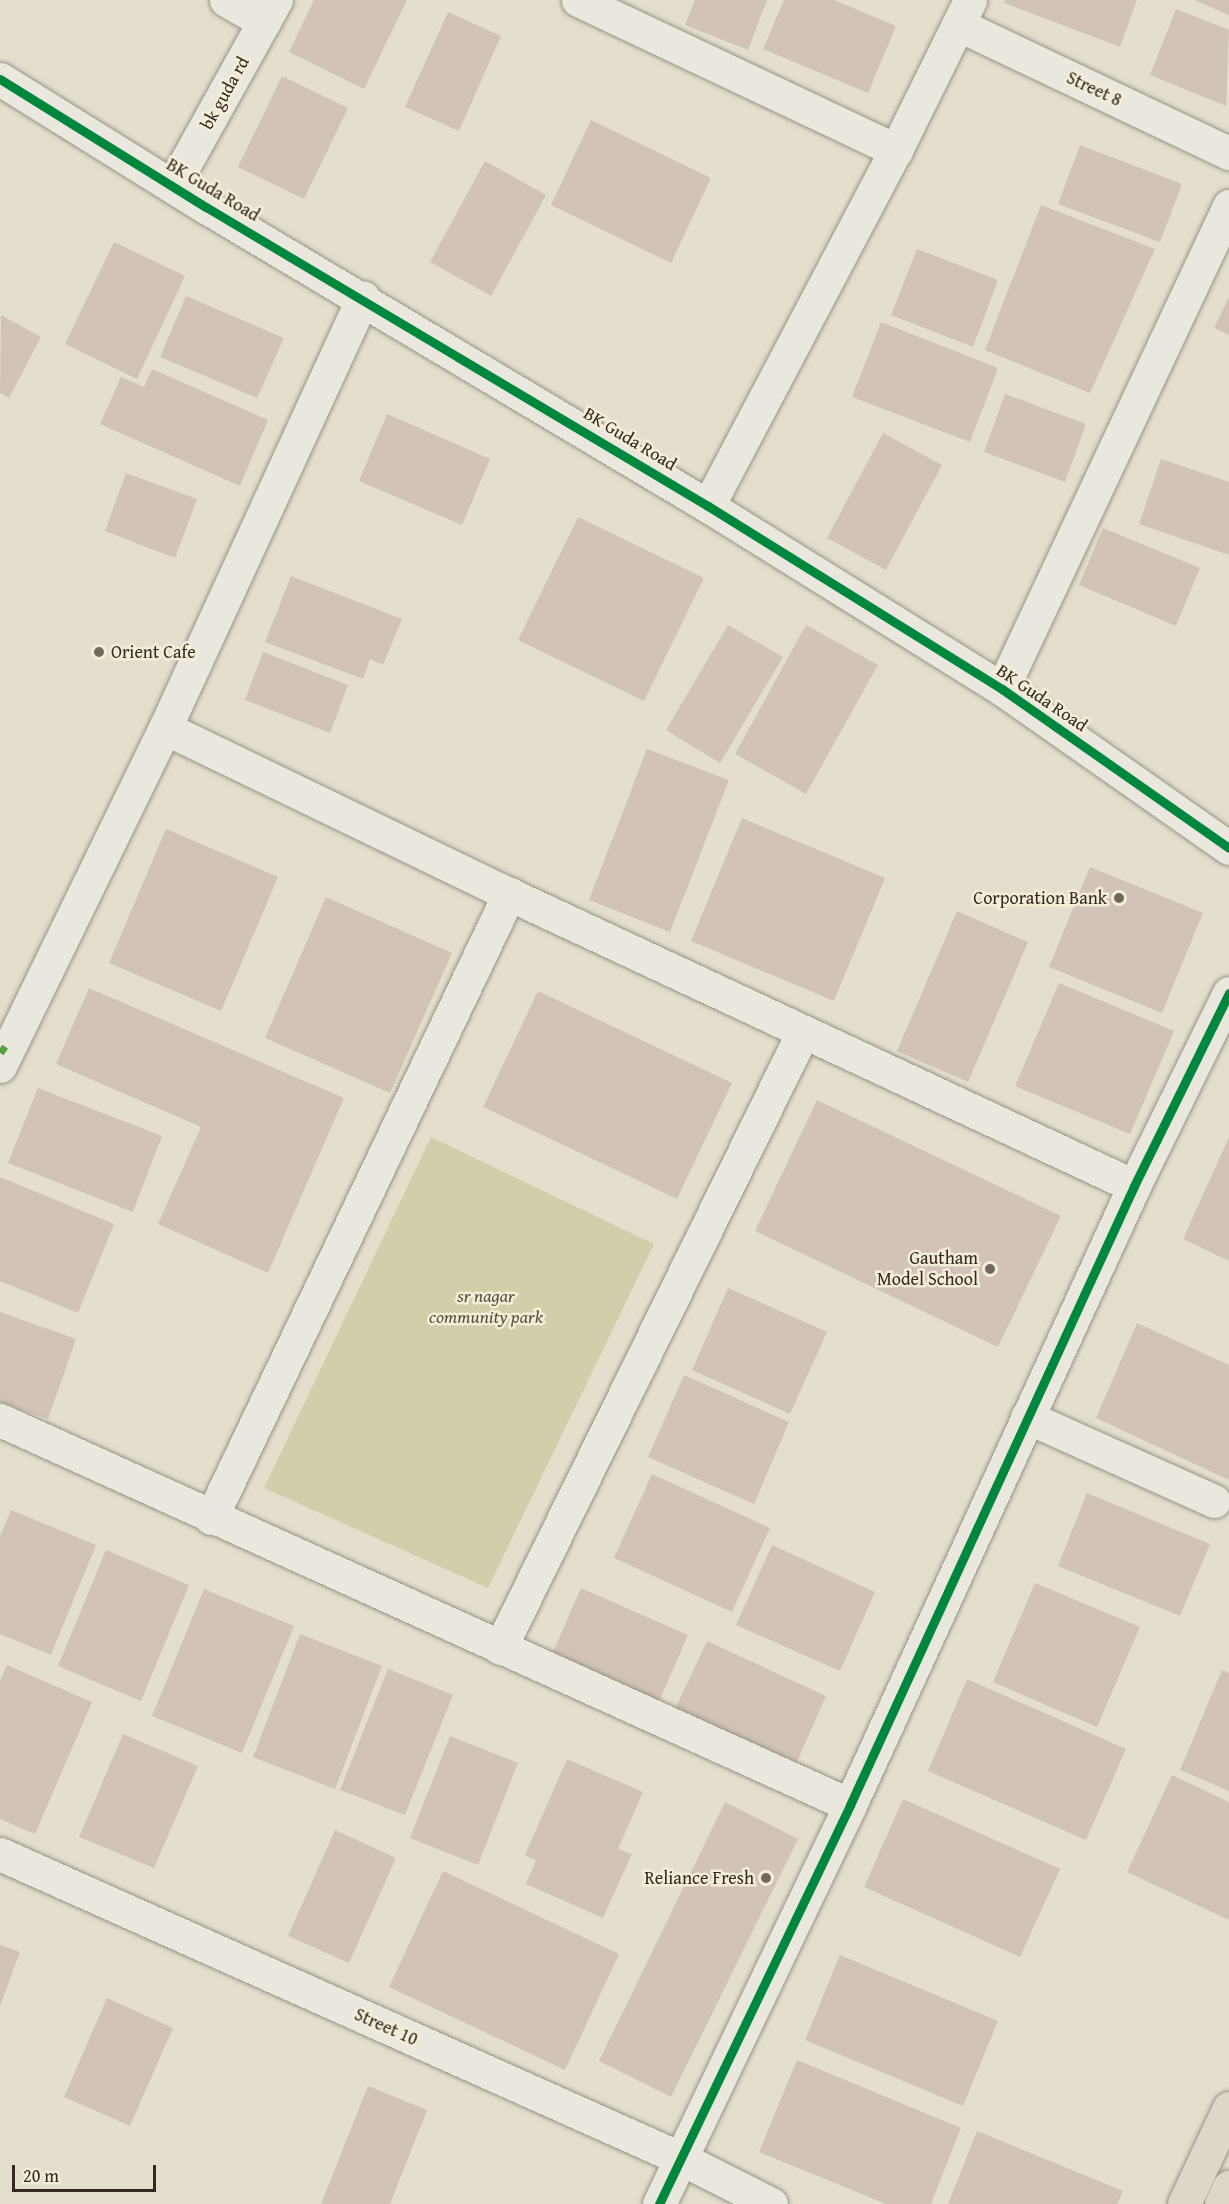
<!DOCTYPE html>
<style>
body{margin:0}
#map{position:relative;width:1229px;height:2204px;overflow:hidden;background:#e4dfcd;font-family:"Gentium Book Plus",serif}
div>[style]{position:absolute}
.green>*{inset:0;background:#d1cfaa}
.building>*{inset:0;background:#d1c3b5}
.roads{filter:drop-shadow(0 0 2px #989488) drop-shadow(0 0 2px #989488)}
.minor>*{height:33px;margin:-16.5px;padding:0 16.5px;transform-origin:16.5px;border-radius:16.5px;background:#eae8de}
.major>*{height:33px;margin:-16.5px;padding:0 16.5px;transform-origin:16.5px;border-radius:16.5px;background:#ddd7ca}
.quiet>*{height:8px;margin-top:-4px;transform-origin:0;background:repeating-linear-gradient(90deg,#53a341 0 15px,transparent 0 23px)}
.cycleway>*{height:9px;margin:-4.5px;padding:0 4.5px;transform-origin:4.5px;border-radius:4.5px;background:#00873e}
.dots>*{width:16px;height:16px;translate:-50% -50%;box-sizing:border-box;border:3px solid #f4eed8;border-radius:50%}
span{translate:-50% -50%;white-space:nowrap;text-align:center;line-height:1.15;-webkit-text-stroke:5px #f4eed8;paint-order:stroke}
.street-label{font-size:18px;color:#34291e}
.poi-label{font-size:18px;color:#34291e}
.left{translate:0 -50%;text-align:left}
.right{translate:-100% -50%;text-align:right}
.park-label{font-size:18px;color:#574f3a;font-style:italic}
.scale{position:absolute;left:12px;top:2165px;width:144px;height:27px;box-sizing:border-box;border:3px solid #34291e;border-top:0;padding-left:8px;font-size:18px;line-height:21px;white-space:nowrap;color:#34291e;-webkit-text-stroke:4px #f4eed8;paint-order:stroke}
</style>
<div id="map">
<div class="green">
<div style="clip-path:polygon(431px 1137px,654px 1244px,488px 1588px,264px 1488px)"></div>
</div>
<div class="building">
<div style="clip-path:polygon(314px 0,407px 0,364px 89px,289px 52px)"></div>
<div style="clip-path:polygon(695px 0,767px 0,748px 50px,685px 25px)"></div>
<div style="clip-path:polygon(784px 0,834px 0,896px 26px,868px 93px,763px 49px)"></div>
<div style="clip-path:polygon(1005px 0,1137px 0,1120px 47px,1004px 3px)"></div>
<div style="clip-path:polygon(1194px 0,1229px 0,1229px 15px)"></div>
<div style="clip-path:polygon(1176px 9px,1229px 30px,1226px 106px,1150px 75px)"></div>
<div style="clip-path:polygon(448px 12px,501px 36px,459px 131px,405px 107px)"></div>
<div style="clip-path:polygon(282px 76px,348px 108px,304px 199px,238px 167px)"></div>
<div style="clip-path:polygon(591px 120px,711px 178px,671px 263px,551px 205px)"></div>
<div style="clip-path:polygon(1080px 145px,1182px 184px,1160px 242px,1058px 204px)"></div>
<div style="clip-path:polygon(485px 161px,546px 195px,491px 296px,430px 262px)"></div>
<div style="clip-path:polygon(1041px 205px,1155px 249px,1090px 393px,985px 350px)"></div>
<div style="clip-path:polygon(114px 242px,185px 276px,137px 379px,65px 344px)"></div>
<div style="clip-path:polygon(917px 249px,998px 280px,973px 347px,891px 315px)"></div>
<div style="clip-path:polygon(186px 296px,284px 338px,257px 398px,160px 357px)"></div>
<div style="clip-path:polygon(1229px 297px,1229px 335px,1214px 328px)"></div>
<div style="clip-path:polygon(1px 315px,41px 337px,9px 398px,0 393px)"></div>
<div style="clip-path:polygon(881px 322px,998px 368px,970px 442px,852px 397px)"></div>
<div style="clip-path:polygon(152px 369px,268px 420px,240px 486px,100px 424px,121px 377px,144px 387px)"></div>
<div style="clip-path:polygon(1005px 394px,1086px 424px,1065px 482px,984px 452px)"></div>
<div style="clip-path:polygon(387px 414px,490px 459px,462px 525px,359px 481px)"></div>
<div style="clip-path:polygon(883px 433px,942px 465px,886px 570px,827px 538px)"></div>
<div style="clip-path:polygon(1161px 459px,1229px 482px,1229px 555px,1139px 524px)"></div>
<div style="clip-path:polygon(126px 473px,197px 499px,175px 558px,105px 531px)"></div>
<div style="clip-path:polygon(578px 517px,704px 578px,644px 701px,518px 640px)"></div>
<div style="clip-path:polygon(1103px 528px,1200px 568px,1176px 626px,1079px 585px)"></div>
<div style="clip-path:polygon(291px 576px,402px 619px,383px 665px,370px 659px,363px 679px,265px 642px)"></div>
<div style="clip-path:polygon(728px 625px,783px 657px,720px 763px,666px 730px)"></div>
<div style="clip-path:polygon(806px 625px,878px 665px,806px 794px,735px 754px)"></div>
<div style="clip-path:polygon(263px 652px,348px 685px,330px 733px,245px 700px)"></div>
<div style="clip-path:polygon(647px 749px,729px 780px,670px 932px,589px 900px)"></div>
<div style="clip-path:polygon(742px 818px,885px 878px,834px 1001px,691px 941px)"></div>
<div style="clip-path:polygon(166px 829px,278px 877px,221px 1011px,109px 963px)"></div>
<div style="clip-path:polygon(1090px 867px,1203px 913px,1162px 1013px,1049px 967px)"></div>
<div style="clip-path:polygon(326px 897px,452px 953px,390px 1093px,265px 1038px)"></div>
<div style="clip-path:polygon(957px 911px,1028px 942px,968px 1082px,897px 1051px)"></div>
<div style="clip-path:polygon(1059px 983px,1174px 1031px,1130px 1134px,1015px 1086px)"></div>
<div style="clip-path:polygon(89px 988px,344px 1098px,268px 1273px,158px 1224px,201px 1127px,56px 1064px)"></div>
<div style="clip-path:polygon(538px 991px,732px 1083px,677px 1199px,483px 1107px)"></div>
<div style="clip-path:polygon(38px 1088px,162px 1136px,133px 1212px,8px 1163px)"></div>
<div style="clip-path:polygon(817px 1100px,1061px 1216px,998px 1347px,755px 1231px)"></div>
<div style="clip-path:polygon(1229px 1137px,1229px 1261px,1183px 1239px)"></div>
<div style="clip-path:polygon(0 1177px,114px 1224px,78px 1313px,0 1281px)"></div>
<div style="clip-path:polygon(728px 1288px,827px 1332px,790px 1414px,692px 1370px)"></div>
<div style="clip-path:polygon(0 1312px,76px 1339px,48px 1419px,0 1402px)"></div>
<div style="clip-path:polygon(1137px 1323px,1229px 1365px,1229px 1480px,1096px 1418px)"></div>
<div style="clip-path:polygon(684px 1375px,789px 1422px,754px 1504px,648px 1457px)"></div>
<div style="clip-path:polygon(652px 1474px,770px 1528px,732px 1612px,614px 1558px)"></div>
<div style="clip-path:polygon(1087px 1493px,1210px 1544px,1180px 1616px,1058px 1566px)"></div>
<div style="clip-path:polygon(11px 1510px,96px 1545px,51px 1655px,0 1634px,0 1536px)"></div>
<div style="clip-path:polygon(772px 1545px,875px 1592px,840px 1671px,736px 1625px)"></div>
<div style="clip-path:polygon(106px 1550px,189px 1585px,141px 1701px,58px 1666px)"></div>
<div style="clip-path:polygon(1035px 1583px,1140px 1627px,1097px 1727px,993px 1682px)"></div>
<div style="clip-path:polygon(581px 1588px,688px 1635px,657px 1706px,550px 1659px)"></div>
<div style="clip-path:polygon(204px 1589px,294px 1626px,242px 1753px,152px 1716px)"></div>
<div style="clip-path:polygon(300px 1634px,382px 1666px,335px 1789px,253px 1757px)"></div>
<div style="clip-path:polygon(707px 1641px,826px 1696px,792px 1773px,671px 1718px)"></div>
<div style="clip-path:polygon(7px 1665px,92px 1702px,35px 1834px,0 1819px,0 1681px)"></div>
<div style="clip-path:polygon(388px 1669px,453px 1695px,405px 1815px,340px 1790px)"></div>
<div style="clip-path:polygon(1222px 1670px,1229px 1673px,1229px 1791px,1180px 1770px)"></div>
<div style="clip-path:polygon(967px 1679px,1126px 1749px,1086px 1840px,928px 1771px)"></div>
<div style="clip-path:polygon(123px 1734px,198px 1766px,154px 1868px,79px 1837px)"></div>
<div style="clip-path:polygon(450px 1736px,518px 1763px,478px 1865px,410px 1838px)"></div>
<div style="clip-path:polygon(567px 1759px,643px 1792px,618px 1849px,632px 1854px,603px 1918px,526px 1884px,536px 1860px,525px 1855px)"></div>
<div style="clip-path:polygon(1172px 1775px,1229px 1802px,1229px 1920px,1127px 1872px)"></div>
<div style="clip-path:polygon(903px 1799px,1060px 1869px,1020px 1957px,864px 1887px)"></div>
<div style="clip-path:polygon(725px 1802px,798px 1839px,671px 2097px,599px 2061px)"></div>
<div style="clip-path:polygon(335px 1830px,396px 1858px,349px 1963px,288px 1936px)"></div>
<div style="clip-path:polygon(443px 1871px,619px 1954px,565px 2070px,389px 1987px)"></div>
<div style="clip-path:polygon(0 1945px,20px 1952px,0 2006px)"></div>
<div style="clip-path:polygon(840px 1955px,998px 2021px,963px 2106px,805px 2040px)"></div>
<div style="clip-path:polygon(107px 1998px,173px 2028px,130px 2126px,64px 2097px)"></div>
<div style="clip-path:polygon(797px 2060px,961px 2128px,931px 2204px,886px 2204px,759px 2152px)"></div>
<div style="clip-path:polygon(368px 2086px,427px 2110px,390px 2204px,321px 2204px)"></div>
<div style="clip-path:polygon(977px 2131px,1123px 2191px,1117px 2204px,948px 2204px)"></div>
</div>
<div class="roads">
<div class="minor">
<div style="left:226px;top:0;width:44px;rotate:30.1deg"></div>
<div style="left:578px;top:0;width:352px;rotate:25.3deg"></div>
<div style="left:959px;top:25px;width:299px;rotate:25.4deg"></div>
<div style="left:0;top:79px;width:243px;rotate:31.9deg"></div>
<div style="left:206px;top:207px;width:584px;rotate:30.78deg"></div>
<div style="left:708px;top:506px;width:346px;rotate:31.9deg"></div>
<div style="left:1002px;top:689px;width:277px;rotate:35deg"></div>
<div style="left:173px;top:185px;width:212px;rotate:-60.9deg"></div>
<div style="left:708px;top:506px;width:403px;rotate:-62.2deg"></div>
<div style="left:896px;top:150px;width:167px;rotate:-63.7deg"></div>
<div style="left:1002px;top:689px;width:534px;rotate:-64.83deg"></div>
<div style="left:165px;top:728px;width:382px;rotate:25.8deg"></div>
<div style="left:509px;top:894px;width:690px;rotate:25.04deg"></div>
<div style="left:0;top:1066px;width:376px;rotate:-64deg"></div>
<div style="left:165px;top:728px;width:474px;rotate:-65.3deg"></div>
<div style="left:1027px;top:1417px;width:205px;rotate:24.2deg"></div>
<div style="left:0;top:1420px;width:933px;rotate:24.37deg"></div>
<div style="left:211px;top:1518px;width:692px;rotate:-64.47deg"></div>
<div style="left:500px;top:1648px;width:686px;rotate:-63.81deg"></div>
<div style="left:0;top:1854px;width:745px;rotate:24.09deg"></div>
<div style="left:680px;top:2158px;width:102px;rotate:26.8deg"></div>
<div style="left:659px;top:2204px;width:442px;rotate:-64.4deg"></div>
<div style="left:850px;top:1805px;width:681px;rotate:-65.35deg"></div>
<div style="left:1134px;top:1186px;width:215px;rotate:-63.8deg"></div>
</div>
<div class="major">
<div style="left:1184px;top:2204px;width:106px;rotate:-64.9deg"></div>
<div style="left:1221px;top:2204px;width:19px;rotate:-65deg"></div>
</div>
</div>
<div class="quiet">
<div style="left:0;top:1048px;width:7px;rotate:34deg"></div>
</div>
<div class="cycleway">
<div style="left:0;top:79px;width:243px;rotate:31.9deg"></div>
<div style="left:206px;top:207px;width:584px;rotate:30.78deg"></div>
<div style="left:708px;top:506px;width:346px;rotate:31.9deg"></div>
<div style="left:1002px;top:689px;width:277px;rotate:35deg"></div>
<div style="left:659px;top:2204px;width:442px;rotate:-64.4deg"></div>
<div style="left:850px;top:1805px;width:681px;rotate:-65.35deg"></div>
<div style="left:1134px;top:1186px;width:215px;rotate:-63.8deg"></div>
</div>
<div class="dots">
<div style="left:99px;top:652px;background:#72695b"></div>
<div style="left:1119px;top:898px;background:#72695b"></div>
<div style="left:990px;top:1269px;background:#72695b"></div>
<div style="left:766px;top:1878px;background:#72695b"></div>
</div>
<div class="street-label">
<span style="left:1094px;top:89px;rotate:25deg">Street 8</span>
<span style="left:225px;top:93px;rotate:-61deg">bk guda rd</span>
<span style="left:213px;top:190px;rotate:31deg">BK Guda Road</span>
<span style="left:630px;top:439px;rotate:31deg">BK Guda Road</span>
<span style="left:1042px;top:698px;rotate:34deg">BK Guda Road</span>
<span style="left:386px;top:2027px;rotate:24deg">Street 10</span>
</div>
<div class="poi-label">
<span class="left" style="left:111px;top:652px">Orient Cafe</span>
<span class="right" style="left:1107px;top:898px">Corporation Bank</span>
<span class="right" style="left:978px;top:1269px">Gautham<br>Model School</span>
<span class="right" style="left:754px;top:1878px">Reliance Fresh</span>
</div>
<div class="park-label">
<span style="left:486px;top:1307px">sr nagar<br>community park</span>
</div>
<div class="scale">20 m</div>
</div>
